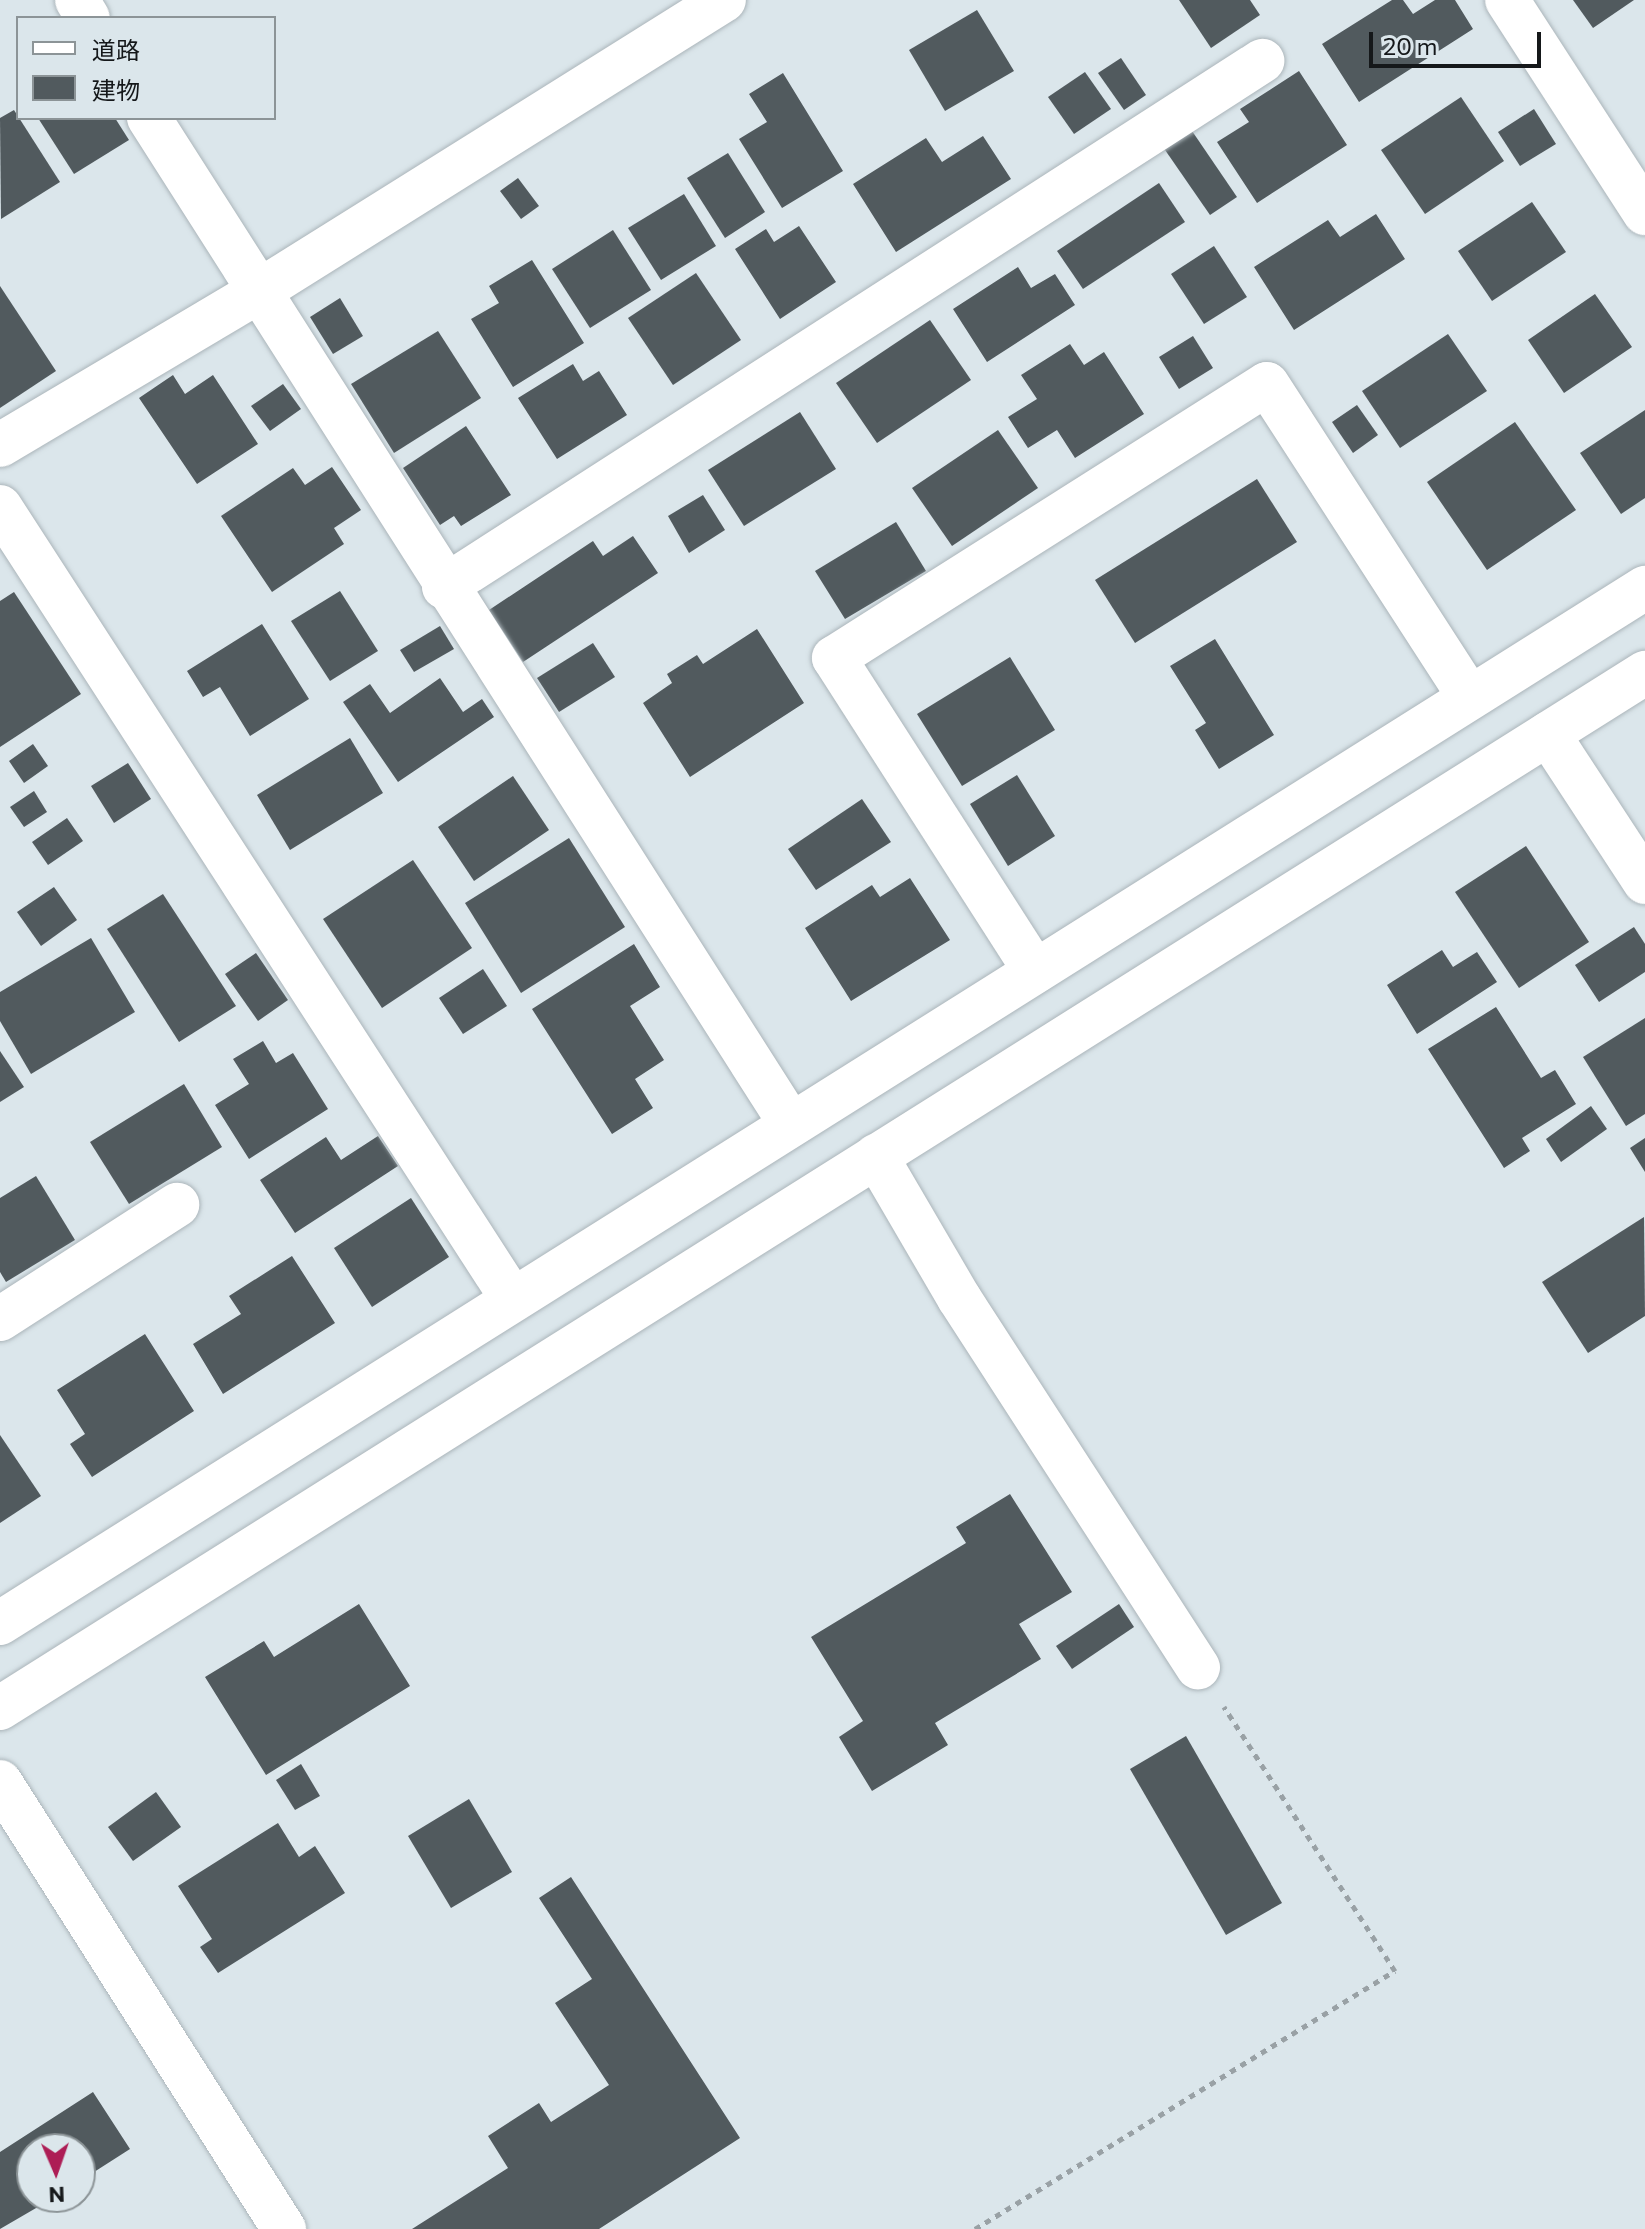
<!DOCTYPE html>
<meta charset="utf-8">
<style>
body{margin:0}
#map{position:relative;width:1645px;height:2229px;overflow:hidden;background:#dbe6eb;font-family:Commissioner,"Noto Sans JP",sans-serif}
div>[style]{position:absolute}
.building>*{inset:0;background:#515a5e}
.path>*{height:5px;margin-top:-2.5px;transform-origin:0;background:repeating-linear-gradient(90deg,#99a1a5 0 6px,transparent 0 12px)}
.roads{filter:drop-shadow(0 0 2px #abb5ba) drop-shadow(0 0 2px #abb5ba)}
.minor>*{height:44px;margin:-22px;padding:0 22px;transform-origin:22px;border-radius:22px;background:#fff}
span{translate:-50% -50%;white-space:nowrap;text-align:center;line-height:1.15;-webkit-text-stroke:8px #dbe6eb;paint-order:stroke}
.legend{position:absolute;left:16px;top:16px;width:260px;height:104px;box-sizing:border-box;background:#dbe6eb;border:2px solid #8c9497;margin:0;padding:10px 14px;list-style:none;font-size:24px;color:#15181a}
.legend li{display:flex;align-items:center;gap:16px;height:40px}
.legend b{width:40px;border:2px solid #8c9497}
.north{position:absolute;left:16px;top:2133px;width:80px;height:80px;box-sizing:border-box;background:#dbe6eb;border:2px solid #8c9497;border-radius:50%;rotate:178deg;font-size:22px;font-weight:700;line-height:32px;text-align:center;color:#15181a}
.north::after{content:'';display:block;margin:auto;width:28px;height:36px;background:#ad1d55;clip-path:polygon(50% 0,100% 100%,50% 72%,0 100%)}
.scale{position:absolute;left:1369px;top:32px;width:172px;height:36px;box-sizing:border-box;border:4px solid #15181a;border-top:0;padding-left:10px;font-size:24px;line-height:28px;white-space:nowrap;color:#15181a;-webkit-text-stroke:6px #dbe6eb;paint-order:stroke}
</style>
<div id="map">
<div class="building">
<div style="clip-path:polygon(1179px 0,1250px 0,1260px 15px,1211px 48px)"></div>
<div style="clip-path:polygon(1392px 0,1403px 0,1413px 14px,1435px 0,1455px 0,1473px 29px,1359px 102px,1322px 44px)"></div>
<div style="clip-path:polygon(1573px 0,1634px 0,1593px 28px)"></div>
<div style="clip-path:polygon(977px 10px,1014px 71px,945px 111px,909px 50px)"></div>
<div style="clip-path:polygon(1121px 58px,1146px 95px,1124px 110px,1098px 73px)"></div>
<div style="clip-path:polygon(1299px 71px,1347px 145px,1257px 203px,1217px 142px,1249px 122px,1240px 109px)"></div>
<div style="clip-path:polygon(1085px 72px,1111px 109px,1074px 134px,1048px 97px)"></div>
<div style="clip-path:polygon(783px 73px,843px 171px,782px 208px,739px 139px,767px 122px,749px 94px)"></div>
<div style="clip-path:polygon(1461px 97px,1504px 161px,1425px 214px,1381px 150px)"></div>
<div style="clip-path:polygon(1534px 109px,1556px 144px,1520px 166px,1498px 132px)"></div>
<div style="clip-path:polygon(14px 110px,60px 182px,1px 219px,0 118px)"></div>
<div style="clip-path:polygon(38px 118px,115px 118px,129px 140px,74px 174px)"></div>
<div style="clip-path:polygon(1190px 128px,1237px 197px,1210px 215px,1163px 147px)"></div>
<div style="clip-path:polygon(983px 136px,1011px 179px,896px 252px,853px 184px,926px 138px,942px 162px)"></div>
<div style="clip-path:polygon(728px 153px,765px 212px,725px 238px,687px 178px)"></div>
<div style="clip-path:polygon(518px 178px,539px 206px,521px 219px,500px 191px)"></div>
<div style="clip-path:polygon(1159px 183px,1185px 222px,1083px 289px,1057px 251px)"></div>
<div style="clip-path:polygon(684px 194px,716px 246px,661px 280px,628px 228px)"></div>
<div style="clip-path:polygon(1532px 202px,1566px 252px,1492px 301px,1458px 251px)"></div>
<div style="clip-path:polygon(1376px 214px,1405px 259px,1294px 330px,1254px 267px,1328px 220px,1340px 237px)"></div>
<div style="clip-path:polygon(799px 226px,836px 282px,780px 319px,735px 249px,766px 229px,774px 242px)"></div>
<div style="clip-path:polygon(613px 230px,651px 290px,590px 328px,552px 269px)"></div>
<div style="clip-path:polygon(1214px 246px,1247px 297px,1204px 324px,1171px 274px)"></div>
<div style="clip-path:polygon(532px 260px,584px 343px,513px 387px,471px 319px,499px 303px,489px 286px)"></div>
<div style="clip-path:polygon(1018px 267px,1031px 288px,1055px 274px,1075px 305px,987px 362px,953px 309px)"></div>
<div style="clip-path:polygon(696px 273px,741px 340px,673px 385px,628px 318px)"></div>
<div style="clip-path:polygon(0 286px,56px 371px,0 408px)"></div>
<div style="clip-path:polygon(1595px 294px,1632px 347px,1564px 393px,1528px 340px)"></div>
<div style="clip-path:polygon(340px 298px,363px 336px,333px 354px,310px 317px)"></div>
<div style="clip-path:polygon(930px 320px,971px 380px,877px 443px,836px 383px)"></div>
<div style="clip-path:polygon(438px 331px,481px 398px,394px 453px,351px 384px)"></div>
<div style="clip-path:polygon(1448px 334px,1487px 391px,1400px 448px,1362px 391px)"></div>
<div style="clip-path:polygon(1193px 336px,1213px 368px,1179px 389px,1159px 357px)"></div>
<div style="clip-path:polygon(1070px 344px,1084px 365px,1104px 352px,1144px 414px,1075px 458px,1057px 430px,1028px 448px,1008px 417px,1037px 399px,1021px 375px)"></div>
<div style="clip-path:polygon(573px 364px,583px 381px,599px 371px,627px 415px,557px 459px,518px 398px)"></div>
<div style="clip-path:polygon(173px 375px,185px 394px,213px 375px,258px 444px,197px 484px,139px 398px)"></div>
<div style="clip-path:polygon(283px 384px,301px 409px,270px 431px,251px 406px)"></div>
<div style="clip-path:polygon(1357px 405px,1378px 435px,1353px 453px,1332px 422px)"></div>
<div style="clip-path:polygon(1645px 410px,1645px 498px,1621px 514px,1580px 453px)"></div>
<div style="clip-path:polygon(800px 412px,836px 469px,744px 526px,708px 470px)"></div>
<div style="clip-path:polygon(1515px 422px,1576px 510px,1487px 570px,1427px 482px)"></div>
<div style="clip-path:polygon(466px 426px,511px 495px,461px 526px,454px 516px,440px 525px,403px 468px)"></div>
<div style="clip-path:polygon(998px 430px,1038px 488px,952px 546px,912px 488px)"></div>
<div style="clip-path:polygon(332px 467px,361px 510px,334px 528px,344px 544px,272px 592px,221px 516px,293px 468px,305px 485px)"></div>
<div style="clip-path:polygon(1257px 479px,1297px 542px,1135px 643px,1095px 580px)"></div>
<div style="clip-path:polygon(703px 495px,725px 530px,689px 553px,668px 516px)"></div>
<div style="clip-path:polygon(896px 522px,926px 571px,845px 619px,815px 571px)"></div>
<div style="clip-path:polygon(633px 536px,658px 573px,523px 662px,489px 610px,593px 541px,603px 556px)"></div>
<div style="clip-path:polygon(340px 591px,378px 651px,330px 681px,291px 621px)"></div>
<div style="clip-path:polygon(14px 592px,81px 694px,0 747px,0 601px)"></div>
<div style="clip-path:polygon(262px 624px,309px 699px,250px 736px,220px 687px,203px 697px,187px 671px)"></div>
<div style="clip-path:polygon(440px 626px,454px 649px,414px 672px,400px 650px)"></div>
<div style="clip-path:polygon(757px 629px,804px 703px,690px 777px,643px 703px,672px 683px,667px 674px,697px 655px,703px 664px)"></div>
<div style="clip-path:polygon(1215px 639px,1274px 735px,1219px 769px,1195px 730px,1206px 723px,1170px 666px)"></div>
<div style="clip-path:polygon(593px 643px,615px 677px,559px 712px,537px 678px)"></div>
<div style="clip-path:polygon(1010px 657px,1055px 730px,962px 786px,917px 714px)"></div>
<div style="clip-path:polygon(440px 678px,463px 712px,482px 699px,494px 717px,398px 782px,343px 702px,370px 684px,390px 713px)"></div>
<div style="clip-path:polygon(350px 738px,383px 793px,290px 850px,257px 795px)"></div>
<div style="clip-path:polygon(33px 744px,48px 766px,24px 783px,9px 761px)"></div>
<div style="clip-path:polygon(128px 763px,151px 799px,114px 823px,91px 786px)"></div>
<div style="clip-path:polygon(1017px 775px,1055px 836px,1008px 866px,970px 804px)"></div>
<div style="clip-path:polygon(513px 776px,549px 830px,474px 881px,438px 827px)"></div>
<div style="clip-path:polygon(34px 791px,47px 812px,24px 827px,10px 807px)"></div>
<div style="clip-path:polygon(862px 799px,891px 842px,816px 890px,788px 849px)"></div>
<div style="clip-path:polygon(67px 818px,83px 841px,48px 865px,32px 842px)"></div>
<div style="clip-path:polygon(569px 838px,625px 927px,521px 993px,465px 903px)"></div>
<div style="clip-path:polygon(1526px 846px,1589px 942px,1519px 988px,1455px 892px)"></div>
<div style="clip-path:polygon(413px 860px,472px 948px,382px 1008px,323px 919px)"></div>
<div style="clip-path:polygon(910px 878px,950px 940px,851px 1001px,805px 928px,872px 885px,880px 897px)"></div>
<div style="clip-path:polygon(54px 887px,77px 920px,41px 946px,17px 912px)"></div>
<div style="clip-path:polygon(163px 894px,236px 1006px,179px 1042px,107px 929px)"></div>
<div style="clip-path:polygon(1634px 927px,1645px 944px,1645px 972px,1599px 1002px,1575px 965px)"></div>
<div style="clip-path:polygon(91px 938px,135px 1012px,31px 1074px,0 1021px,0 992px)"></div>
<div style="clip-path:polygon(634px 944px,660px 987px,630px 1006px,664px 1060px,635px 1079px,653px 1108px,612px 1134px,532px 1009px)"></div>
<div style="clip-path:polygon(1442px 950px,1453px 967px,1477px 952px,1497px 982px,1417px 1034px,1387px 985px)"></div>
<div style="clip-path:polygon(256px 953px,288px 1000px,258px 1021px,225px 974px)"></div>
<div style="clip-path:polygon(483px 969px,507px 1006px,463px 1034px,439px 998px)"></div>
<div style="clip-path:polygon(1496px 1007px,1541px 1078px,1555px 1070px,1576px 1104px,1522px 1138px,1530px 1151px,1504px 1168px,1428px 1049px)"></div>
<div style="clip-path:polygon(1645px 1018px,1645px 1114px,1626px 1126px,1583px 1057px)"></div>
<div style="clip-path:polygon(263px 1041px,276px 1063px,293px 1053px,328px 1109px,249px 1159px,215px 1105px,249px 1084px,233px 1059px)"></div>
<div style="clip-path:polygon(0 1051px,24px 1087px,0 1102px)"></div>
<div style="clip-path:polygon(184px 1084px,222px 1147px,129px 1204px,90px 1142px)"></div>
<div style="clip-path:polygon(1591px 1106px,1607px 1129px,1561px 1162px,1546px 1139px)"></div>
<div style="clip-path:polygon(378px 1136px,398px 1166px,295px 1233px,260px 1180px,326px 1137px,341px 1160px)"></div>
<div style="clip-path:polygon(1645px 1138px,1645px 1172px,1630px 1148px)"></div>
<div style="clip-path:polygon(36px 1176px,75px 1240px,6px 1282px,0 1272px,0 1198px)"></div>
<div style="clip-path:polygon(411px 1198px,449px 1257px,372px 1307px,334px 1248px)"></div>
<div style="clip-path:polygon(1644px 1217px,1645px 1316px,1588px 1353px,1542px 1282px)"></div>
<div style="clip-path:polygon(292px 1256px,335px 1323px,223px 1394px,193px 1344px,241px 1314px,229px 1296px)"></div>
<div style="clip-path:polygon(145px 1334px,194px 1411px,92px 1477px,70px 1444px,85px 1434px,57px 1390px)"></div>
<div style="clip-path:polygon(0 1435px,41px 1496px,0 1523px)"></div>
<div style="clip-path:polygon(1010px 1494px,1072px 1592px,1019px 1624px,1041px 1659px,935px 1723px,948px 1745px,872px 1791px,839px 1737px,863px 1721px,811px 1637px,966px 1543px,956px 1527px)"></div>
<div style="clip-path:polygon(359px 1604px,410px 1686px,266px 1775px,205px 1677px,264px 1641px,274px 1657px)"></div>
<div style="clip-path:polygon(1119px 1604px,1134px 1627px,1072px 1669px,1056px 1646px)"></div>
<div style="clip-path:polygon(1186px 1736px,1282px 1903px,1226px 1935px,1130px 1769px)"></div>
<div style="clip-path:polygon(301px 1764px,320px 1796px,295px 1810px,276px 1780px)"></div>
<div style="clip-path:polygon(156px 1792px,181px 1827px,133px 1861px,108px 1827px)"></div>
<div style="clip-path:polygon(469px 1799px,512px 1872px,451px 1908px,408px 1836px)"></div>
<div style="clip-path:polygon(278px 1823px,299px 1857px,315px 1846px,345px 1893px,218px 1973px,200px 1947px,212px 1939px,178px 1886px)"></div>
<div style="clip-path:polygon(571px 1877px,740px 2138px,599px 2229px,412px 2229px,508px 2168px,488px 2136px,539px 2103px,551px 2122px,609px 2085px,555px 2003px,592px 1979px,539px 1898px)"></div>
<div style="clip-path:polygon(93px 2092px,130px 2149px,80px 2181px,80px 2149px,32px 2149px,32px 2197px,55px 2197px,0 2229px,0 2152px)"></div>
</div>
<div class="path">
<div style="left:975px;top:2229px;width:493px;rotate:-31.6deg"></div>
<div style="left:1395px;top:1971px;width:315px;rotate:-122.9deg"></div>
</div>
<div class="roads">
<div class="minor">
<div style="left:77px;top:0;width:21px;rotate:59deg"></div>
<div style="left:1507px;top:0;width:254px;rotate:57.1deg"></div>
<div style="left:149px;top:118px;width:1192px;rotate:57.47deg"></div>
<div style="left:0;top:445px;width:298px;rotate:-30.7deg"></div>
<div style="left:256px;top:293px;width:552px;rotate:-32.05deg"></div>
<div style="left:0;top:507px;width:944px;rotate:57.1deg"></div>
<div style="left:444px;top:587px;width:973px;rotate:-32.74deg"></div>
<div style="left:1548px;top:734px;width:177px;rotate:56.8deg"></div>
<div style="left:1035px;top:971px;width:372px;rotate:-122.7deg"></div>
<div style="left:834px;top:658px;width:512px;rotate:-32.33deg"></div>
<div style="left:1267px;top:384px;width:372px;rotate:57.1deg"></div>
<div style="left:876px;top:1156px;width:164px;rotate:59.7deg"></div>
<div style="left:959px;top:1298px;width:440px;rotate:57.1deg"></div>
<div style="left:0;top:1319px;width:211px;rotate:-32.8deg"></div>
<div style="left:0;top:1623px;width:1944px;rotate:-32.18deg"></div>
<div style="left:0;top:1708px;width:1944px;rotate:-32.18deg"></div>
<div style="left:0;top:1782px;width:530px;rotate:57.57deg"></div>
</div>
</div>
<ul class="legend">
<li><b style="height:10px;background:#fff"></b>道路</li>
<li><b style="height:22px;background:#515a5e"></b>建物</li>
</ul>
<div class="north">N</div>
<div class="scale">20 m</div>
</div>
